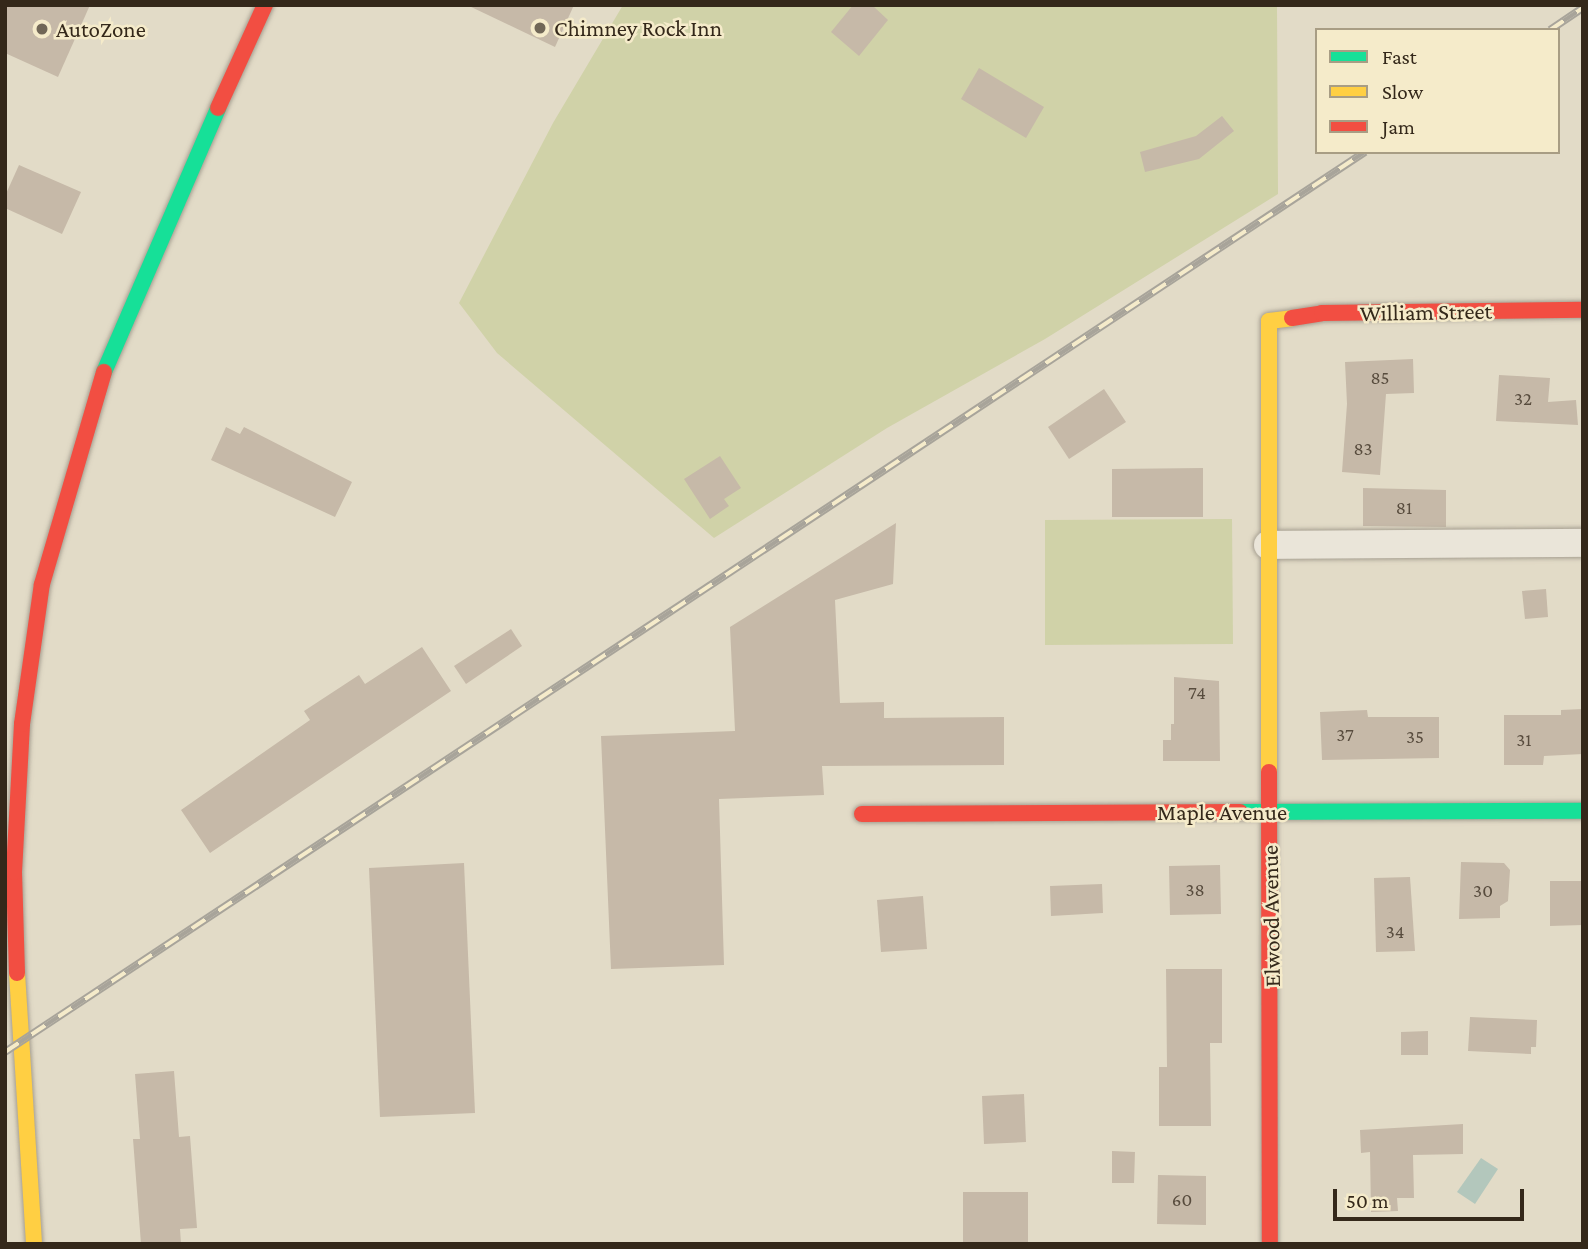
<!DOCTYPE html>
<style>
body{margin:0}
#map{position:relative;width:1588px;height:1249px;overflow:hidden;background:#e2dbc7;font-family:"Crimson Pro",serif}
div>[style]{position:absolute}
.green>*{inset:0;background:#d0d2a8}
.water>*{inset:0;background:#b3c7bc}
.building>*{inset:0;background:#c6b9a8}
.roads{filter:drop-shadow(0 0 2px #a69f91) drop-shadow(0 0 2px #a69f91)}
.street>*{height:28px;margin:-14px;padding:0 14px;transform-origin:14px;border-radius:14px;background:#eae5d9}
.fast>*{height:16px;margin:-8px;padding:0 8px;transform-origin:8px;border-radius:8px;background:#16e098}
.slow>*{height:16px;margin:-8px;padding:0 8px;transform-origin:8px;border-radius:8px;background:#ffcf43}
.jam>*{height:16px;margin:-8px;padding:0 8px;transform-origin:8px;border-radius:8px;background:#f24e42}
.rail>*{height:8px;margin-top:-4px;transform-origin:0;background:repeating-linear-gradient(90deg,#f5ebca 0 16px,#a8a49a 0 32px);box-sizing:border-box;border-block:2px solid #a8a49a}
.dots>*{width:19px;height:19px;translate:-50% -50%;box-sizing:border-box;border:4px solid #f5ebca;border-radius:50%}
span{translate:-50% -50%;white-space:nowrap;text-align:center;line-height:1.15;-webkit-text-stroke:5px #f5ebca;paint-order:stroke}
.number-label{font-size:19px;color:#584c3e}
.number-label span{-webkit-text-stroke-width:0}
.poi-label{font-size:23px;color:#34281a}
.left{translate:0 -50%;text-align:left}
.street-label{font-size:23px;color:#34281a}
.frame{position:absolute;inset:0;border:7px solid #34281a;pointer-events:none}
.legend{position:absolute;left:1315px;top:28px;width:245px;height:126px;box-sizing:border-box;background:#f5ebca;border:2px solid #a89d84;margin:0;padding:9px 12px;list-style:none;font-size:21px;color:#34281a}
.legend li{display:flex;align-items:center;gap:14px;height:35px}
.legend b{width:35px;border:2px solid #a89d84}
.scale{position:absolute;left:1333px;top:1189px;width:191px;height:32px;box-sizing:border-box;border:4px solid #34281a;border-top:0;padding-left:9px;font-size:21px;line-height:24px;white-space:nowrap;color:#34281a;-webkit-text-stroke:5px #f5ebca;paint-order:stroke}
</style>
<div id="map">
<div class="green">
<div style="clip-path:polygon(623px 5px,1277px 5px,1278px 194px,1045px 339px,887px 428px,714px 538px,497px 353px,459px 303px,553px 123px)"></div>
<div style="clip-path:polygon(1232px 519px,1233px 644px,1045px 645px,1045px 520px)"></div>
</div>
<div class="water">
<div style="clip-path:polygon(1481px 1158px,1498px 1169px,1475px 1204px,1457px 1192px)"></div>
</div>
<div class="building">
<div style="clip-path:polygon(5px 5px,90px 5px,58px 77px,5px 53px)"></div>
<div style="clip-path:polygon(467px 5px,574px 5px,555px 47px)"></div>
<div style="clip-path:polygon(853px 5px,872px 5px,888px 20px,859px 56px,831px 32px)"></div>
<div style="clip-path:polygon(979px 68px,1044px 107px,1026px 138px,961px 99px)"></div>
<div style="clip-path:polygon(1222px 116px,1234px 131px,1199px 159px,1145px 172px,1140px 152px,1196px 136px)"></div>
<div style="clip-path:polygon(19px 165px,81px 192px,62px 234px,5px 208px,5px 196px)"></div>
<div style="clip-path:polygon(1413px 359px,1414px 393px,1386px 394px,1380px 475px,1342px 472px,1347px 404px,1345px 362px)"></div>
<div style="clip-path:polygon(1499px 375px,1550px 378px,1548px 402px,1576px 400px,1578px 425px,1496px 421px)"></div>
<div style="clip-path:polygon(1104px 389px,1126px 422px,1069px 459px,1048px 427px)"></div>
<div style="clip-path:polygon(226px 427px,240px 434px,244px 427px,352px 482px,335px 517px,211px 460px)"></div>
<div style="clip-path:polygon(720px 456px,741px 488px,724px 499px,729px 506px,710px 519px,684px 479px)"></div>
<div style="clip-path:polygon(1203px 468px,1203px 517px,1112px 517px,1112px 469px)"></div>
<div style="clip-path:polygon(1363px 488px,1446px 490px,1446px 527px,1363px 526px)"></div>
<div style="clip-path:polygon(896px 523px,893px 584px,835px 600px,840px 703px,884px 702px,884px 718px,1004px 717px,1004px 765px,822px 766px,824px 795px,719px 799px,724px 965px,611px 969px,601px 736px,735px 731px,730px 627px)"></div>
<div style="clip-path:polygon(1546px 589px,1548px 617px,1525px 619px,1522px 591px)"></div>
<div style="clip-path:polygon(511px 629px,522px 646px,466px 684px,454px 666px)"></div>
<div style="clip-path:polygon(422px 647px,451px 691px,210px 853px,181px 810px,310px 720px,304px 711px,359px 675px,365px 684px)"></div>
<div style="clip-path:polygon(1174px 677px,1219px 681px,1220px 761px,1163px 761px,1163px 740px,1171px 740px,1171px 724px,1174px 724px)"></div>
<div style="clip-path:polygon(1583px 709px,1583px 754px,1544px 756px,1543px 765px,1504px 765px,1504px 715px,1561px 715px,1561px 710px)"></div>
<div style="clip-path:polygon(1367px 710px,1368px 717px,1439px 717px,1439px 758px,1322px 760px,1320px 712px)"></div>
<div style="clip-path:polygon(1461px 862px,1504px 863px,1510px 870px,1508px 901px,1500px 906px,1500px 918px,1459px 919px)"></div>
<div style="clip-path:polygon(464px 863px,475px 1113px,380px 1117px,369px 868px)"></div>
<div style="clip-path:polygon(1220px 865px,1221px 914px,1170px 915px,1169px 866px)"></div>
<div style="clip-path:polygon(1410px 877px,1415px 951px,1376px 952px,1374px 878px)"></div>
<div style="clip-path:polygon(1550px 881px,1583px 881px,1583px 925px,1550px 926px)"></div>
<div style="clip-path:polygon(1102px 884px,1103px 913px,1051px 916px,1050px 886px)"></div>
<div style="clip-path:polygon(923px 896px,927px 949px,881px 952px,877px 900px)"></div>
<div style="clip-path:polygon(1166px 969px,1222px 969px,1222px 1043px,1210px 1043px,1211px 1126px,1159px 1126px,1159px 1067px,1167px 1067px)"></div>
<div style="clip-path:polygon(1470px 1017px,1537px 1020px,1536px 1047px,1531px 1047px,1531px 1054px,1468px 1051px)"></div>
<div style="clip-path:polygon(1428px 1031px,1428px 1055px,1401px 1055px,1401px 1032px)"></div>
<div style="clip-path:polygon(174px 1071px,179px 1137px,190px 1136px,197px 1228px,180px 1229px,181px 1244px,141px 1244px,133px 1139px,140px 1139px,135px 1074px)"></div>
<div style="clip-path:polygon(1024px 1094px,1026px 1142px,984px 1144px,982px 1096px)"></div>
<div style="clip-path:polygon(1463px 1124px,1463px 1154px,1413px 1155px,1414px 1198px,1397px 1198px,1398px 1211px,1371px 1212px,1370px 1152px,1361px 1153px,1360px 1130px)"></div>
<div style="clip-path:polygon(1112px 1151px,1135px 1152px,1134px 1183px,1112px 1183px)"></div>
<div style="clip-path:polygon(1158px 1175px,1206px 1176px,1206px 1225px,1157px 1224px)"></div>
<div style="clip-path:polygon(963px 1192px,1028px 1192px,1028px 1244px,963px 1244px)"></div>
</div>
<div class="roads">
<div class="street">
<div style="left:1268px;top:545px;width:315px;rotate:-0.4deg"></div>
</div>
<div class="fast">
<div style="left:104px;top:372px;width:288px;rotate:-66.6deg"></div>
<div style="left:1240px;top:812px;width:343px;rotate:-0.2deg"></div>
</div>
<div class="slow">
<div style="left:1269px;top:772px;width:451px;rotate:-90deg"></div>
<div style="left:1269px;top:321px;width:23px;rotate:-7deg"></div>
<div style="left:17px;top:973px;width:272px;rotate:86.4deg"></div>
</div>
<div class="jam">
<div style="left:218px;top:108px;width:113px;rotate:-65.5deg"></div>
<div style="left:1292px;top:318px;width:30px;rotate:-9deg"></div>
<div style="left:1322px;top:313px;width:261px;rotate:-0.7deg"></div>
<div style="left:1269px;top:772px;width:472px;rotate:89.9deg"></div>
<div style="left:862px;top:814px;width:378px;rotate:-0.3deg"></div>
<div style="left:17px;top:973px;width:101px;rotate:-91.7deg"></div>
<div style="left:14px;top:872px;width:148px;rotate:-86.9deg"></div>
<div style="left:22px;top:724px;width:141px;rotate:-81.9deg"></div>
<div style="left:42px;top:584px;width:221px;rotate:-73.7deg"></div>
</div>
</div>
<div class="rail">
<div style="left:1550px;top:30px;width:40px;rotate:-34deg"></div>
<div style="left:5px;top:1052px;width:1631px;rotate:-33.5deg"></div>
</div>
<div class="dots">
<div style="left:540px;top:28px;background:#716757"></div>
<div style="left:42px;top:29px;background:#716757"></div>
</div>
<div class="number-label">
<span style="left:1380px;top:378px">85</span>
<span style="left:1523px;top:399px">32</span>
<span style="left:1363px;top:449px">83</span>
<span style="left:1404px;top:508px">81</span>
<span style="left:1197px;top:693px">74</span>
<span style="left:1345px;top:735px">37</span>
<span style="left:1415px;top:737px">35</span>
<span style="left:1524px;top:740px">31</span>
<span style="left:1195px;top:890px">38</span>
<span style="left:1483px;top:891px">30</span>
<span style="left:1395px;top:932px">34</span>
<span style="left:1182px;top:1200px">60</span>
</div>
<div class="poi-label">
<span class="left" style="left:554px;top:28px">Chimney Rock Inn</span>
<span class="left" style="left:56px;top:29px">AutoZone</span>
</div>
<div class="street-label">
<span style="left:1426px;top:312px;rotate:-1deg">William Street</span>
<span style="left:1222px;top:812px">Maple Avenue</span>
<span style="left:1271px;top:916px;rotate:-91deg">Elwood Avenue</span>
</div>
<div class="frame"></div>
<ul class="legend">
<li><b style="height:9px;background:#16e098"></b>Fast</li>
<li><b style="height:9px;background:#ffcf43"></b>Slow</li>
<li><b style="height:9px;background:#f24e42"></b>Jam</li>
</ul>
<div class="scale">50 m</div>
</div>
